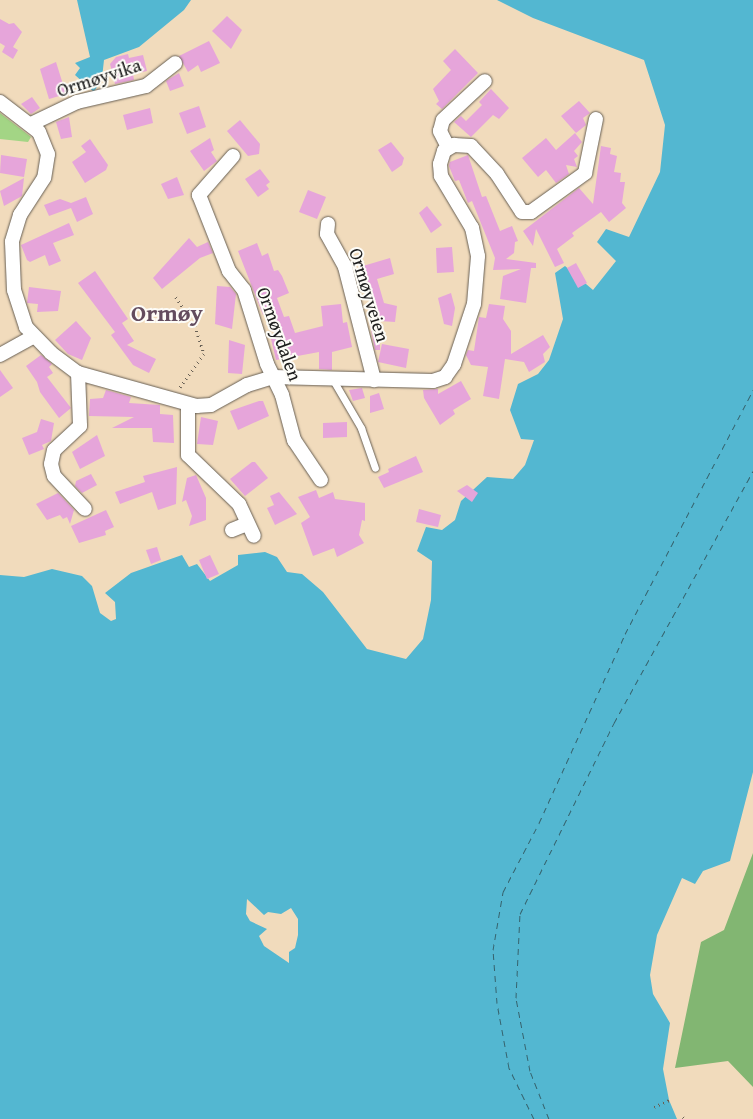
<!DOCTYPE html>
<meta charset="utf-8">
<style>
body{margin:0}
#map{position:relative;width:753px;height:1119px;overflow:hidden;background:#f1dbbc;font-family:"Gentium Book Plus",serif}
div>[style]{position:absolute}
.green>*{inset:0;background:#a3d585}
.forest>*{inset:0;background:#82b672}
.water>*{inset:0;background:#53b7d1}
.ferry>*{height:1px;margin-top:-0.5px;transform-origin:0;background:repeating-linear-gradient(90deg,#35626d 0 6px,transparent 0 11px)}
.building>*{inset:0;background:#e6a5da}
.path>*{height:2.5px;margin-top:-1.25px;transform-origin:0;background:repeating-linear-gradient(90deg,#675f54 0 1px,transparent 0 5px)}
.roads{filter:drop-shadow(0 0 1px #675f54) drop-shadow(0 0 1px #675f54)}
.lane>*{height:7px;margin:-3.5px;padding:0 3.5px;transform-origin:3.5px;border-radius:3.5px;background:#fff}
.street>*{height:14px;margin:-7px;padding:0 7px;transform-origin:7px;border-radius:7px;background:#fff}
span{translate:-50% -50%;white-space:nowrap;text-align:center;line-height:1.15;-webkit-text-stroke:4px #fdfcf7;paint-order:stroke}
.street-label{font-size:19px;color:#1c1c1c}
.district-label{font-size:24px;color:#634c5e;font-weight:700}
</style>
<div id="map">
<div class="green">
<div style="clip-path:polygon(0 113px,31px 137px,28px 142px,0 139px)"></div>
</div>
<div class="forest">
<div style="clip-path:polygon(753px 853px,753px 1087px,728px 1061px,675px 1068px,701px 942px,724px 930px)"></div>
</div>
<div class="water">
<div style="clip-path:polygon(77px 0,191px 0,184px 10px,139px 47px,104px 60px,102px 78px,94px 92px,75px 75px,80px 68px,75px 63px,90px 57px)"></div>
<div style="clip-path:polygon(evenodd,497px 0,753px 0,753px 772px,730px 861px,703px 871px,695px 884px,682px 878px,657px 935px,650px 975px,653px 994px,670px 1023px,663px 1069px,669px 1100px,677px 1119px,0 1119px,0 575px,24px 577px,52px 569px,82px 576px,92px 586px,100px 613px,111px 621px,116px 619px,115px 602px,105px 593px,131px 573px,182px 555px,189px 567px,197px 564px,210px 581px,238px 565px,238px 555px,265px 552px,277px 557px,287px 572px,302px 574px,323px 592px,367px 649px,406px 659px,423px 639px,431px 600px,432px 561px,417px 551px,426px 527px,442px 530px,455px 520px,461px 501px,487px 477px,513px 479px,525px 465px,534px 440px,521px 439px,510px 410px,518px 384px,538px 374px,549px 360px,563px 319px,555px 273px,565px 266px,593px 290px,616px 261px,597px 242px,606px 229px,629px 237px,660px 172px,665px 125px,644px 60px,533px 18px,497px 0,247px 899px,264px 915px,268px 912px,281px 914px,291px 908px,298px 919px,298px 935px,295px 948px,289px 952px,289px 963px,264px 946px,259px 936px,267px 929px,250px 921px,246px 914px,247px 899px)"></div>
</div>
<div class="ferry">
<div style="left:534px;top:1119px;width:57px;rotate:-116.1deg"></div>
<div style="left:509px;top:1068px;width:66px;rotate:-100.5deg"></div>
<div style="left:497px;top:1003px;width:53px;rotate:-94.3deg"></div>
<div style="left:493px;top:950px;width:59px;rotate:-80.2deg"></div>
<div style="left:503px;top:892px;width:78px;rotate:-62.4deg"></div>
<div style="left:539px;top:823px;width:208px;rotate:-65.5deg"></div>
<div style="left:625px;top:634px;width:276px;rotate:-62.3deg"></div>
<div style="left:549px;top:1119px;width:52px;rotate:-111.6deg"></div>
<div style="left:530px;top:1071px;width:74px;rotate:-100.9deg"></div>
<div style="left:516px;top:998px;width:84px;rotate:-87.3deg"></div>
<div style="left:520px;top:914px;width:213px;rotate:-63.8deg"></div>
<div style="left:614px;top:723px;width:288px;rotate:-61.1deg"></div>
</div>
<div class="building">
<div style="clip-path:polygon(227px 16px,242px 30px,231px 49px,212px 31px)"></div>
<div style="clip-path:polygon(0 19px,9px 24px,14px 23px,22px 32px,13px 47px,18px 50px,13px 59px,2px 52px,5px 46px,0 43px)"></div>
<div style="clip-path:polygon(209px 41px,220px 63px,201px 72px,198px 65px,188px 72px,179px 56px)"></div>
<div style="clip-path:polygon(455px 49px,478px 73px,442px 109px,436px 104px,439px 101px,433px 89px,451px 70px,443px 61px)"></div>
<div style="clip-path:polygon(128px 54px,129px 58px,143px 55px,147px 71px,133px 74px,134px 80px,115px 84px,110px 64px,116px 57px)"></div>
<div style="clip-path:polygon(56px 62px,66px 94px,49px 99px,40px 69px)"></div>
<div style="clip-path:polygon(179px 73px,184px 86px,170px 91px,166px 81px)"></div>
<div style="clip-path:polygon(491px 89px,509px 108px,499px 119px,493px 115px,471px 137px,454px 122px,461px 116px,466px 121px,482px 105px,479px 102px)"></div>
<div style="clip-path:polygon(32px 97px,40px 108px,31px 114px,21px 104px)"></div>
<div style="clip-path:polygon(579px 101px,590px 113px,583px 118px,586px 125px,576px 133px,561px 116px)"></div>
<div style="clip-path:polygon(199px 106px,206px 127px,187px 134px,179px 113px)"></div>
<div style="clip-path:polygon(150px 108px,153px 123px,127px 130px,123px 115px)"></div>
<div style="clip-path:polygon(69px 117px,72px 137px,61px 139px,56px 122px)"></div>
<div style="clip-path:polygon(240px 120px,260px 144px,259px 154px,248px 156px,227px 131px)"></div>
<div style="clip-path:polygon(575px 133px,582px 142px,574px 151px,578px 156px,574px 159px,577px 167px,566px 165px,569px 174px,556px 183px,546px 170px,538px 177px,522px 158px,546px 138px,556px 150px)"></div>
<div style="clip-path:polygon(210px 138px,214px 150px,211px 152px,217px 161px,204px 171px,190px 151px)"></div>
<div style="clip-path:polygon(90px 139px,108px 165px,106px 170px,85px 183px,72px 162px,86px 152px,81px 146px)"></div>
<div style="clip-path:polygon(391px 142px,404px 158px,402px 165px,392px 172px,378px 150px)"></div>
<div style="clip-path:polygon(601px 146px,611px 148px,610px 154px,617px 156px,614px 172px,621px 173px,620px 182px,625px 182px,622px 203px,626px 208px,609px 222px,601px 212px,572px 233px,574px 236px,557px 249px,564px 263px,555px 267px,536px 229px,533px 246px,523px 231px,579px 188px,593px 204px)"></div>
<div style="clip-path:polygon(1px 155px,27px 159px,24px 177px,0 173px)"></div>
<div style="clip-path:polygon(468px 155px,482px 197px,486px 196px,500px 231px,512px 226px,518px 241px,515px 242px,514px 253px,506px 259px,536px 263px,536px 268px,531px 268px,526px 303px,500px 299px,503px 276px,521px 269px,493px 270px,495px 258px,472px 201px,468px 203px,459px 180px,455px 181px,449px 166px,450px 162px)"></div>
<div style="clip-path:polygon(260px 169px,270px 182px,266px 185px,269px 189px,258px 197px,245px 179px)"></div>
<div style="clip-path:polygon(177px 177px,184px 195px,168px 199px,161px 184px)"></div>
<div style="clip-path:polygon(24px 178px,22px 196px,4px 206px,0 191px)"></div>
<div style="clip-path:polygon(308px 190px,326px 197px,317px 219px,299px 212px)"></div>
<div style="clip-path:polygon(86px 197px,93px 214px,77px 222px,71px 208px,49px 216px,44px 205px,60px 199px,71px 203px)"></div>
<div style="clip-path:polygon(427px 206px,442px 225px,431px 233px,419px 213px)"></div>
<div style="clip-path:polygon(69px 223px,74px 235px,53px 243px,61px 261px,49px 266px,45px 255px,30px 262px,27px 260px,21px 245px)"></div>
<div style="clip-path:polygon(189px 238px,197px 247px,208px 242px,213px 253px,200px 258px,162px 289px,153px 278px)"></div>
<div style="clip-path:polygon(257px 243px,262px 256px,268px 253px,274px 271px,278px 270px,282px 276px,289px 293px,277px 298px,284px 317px,289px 316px,295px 333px,323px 326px,321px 306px,341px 304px,343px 323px,347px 322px,352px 347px,332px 352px,332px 370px,319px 369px,319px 352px,276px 360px,270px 335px,278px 334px,270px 313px,263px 315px,238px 251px)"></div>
<div style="clip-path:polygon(452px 247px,454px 272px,437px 273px,436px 248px)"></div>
<div style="clip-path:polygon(390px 258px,394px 274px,377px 279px,384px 303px,397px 306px,395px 322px,380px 321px,380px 350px,375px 350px,369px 320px,373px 292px,366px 294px,363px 284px,368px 283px,363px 266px)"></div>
<div style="clip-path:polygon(576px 263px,587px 283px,578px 288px,567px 268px)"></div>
<div style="clip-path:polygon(95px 271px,128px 319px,122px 323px,134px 341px,127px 345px,156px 359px,149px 373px,133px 365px,111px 335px,115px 332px,78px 283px)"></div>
<div style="clip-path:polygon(217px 286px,230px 287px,236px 294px,232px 329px,215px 324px)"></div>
<div style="clip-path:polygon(29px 287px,61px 291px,58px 311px,37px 312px,38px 304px,27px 303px)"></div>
<div style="clip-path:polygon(451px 293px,455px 308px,452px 326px,444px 324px,438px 298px)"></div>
<div style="clip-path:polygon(489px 304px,505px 306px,503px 319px,511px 331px,511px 354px,543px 335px,550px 347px,543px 354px,545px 362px,529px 372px,524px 362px,505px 359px,499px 399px,483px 396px,488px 367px,471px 365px,466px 355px,468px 350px,474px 351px,479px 317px,486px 318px)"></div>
<div style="clip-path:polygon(76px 321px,91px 338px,82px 360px,68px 354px,55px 340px)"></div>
<div style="clip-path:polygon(229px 340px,245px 345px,242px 374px,228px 373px)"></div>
<div style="clip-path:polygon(382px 344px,409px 349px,406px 368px,378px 362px)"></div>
<div style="clip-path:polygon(41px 355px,52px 364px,49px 367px,53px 373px,47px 377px,71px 408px,59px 418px,40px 392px,37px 382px,26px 366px)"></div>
<div style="clip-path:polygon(0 370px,13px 388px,0 397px)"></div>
<div style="clip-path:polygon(461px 381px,471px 399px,453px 410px,455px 414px,440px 425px,424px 398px,423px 390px,438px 389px,438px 394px)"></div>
<div style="clip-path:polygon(362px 388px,365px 398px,353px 401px,349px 390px)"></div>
<div style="clip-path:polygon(106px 390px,131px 397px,129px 403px,160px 405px,160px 414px,173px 415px,174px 443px,153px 442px,152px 428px,112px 428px,134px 417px,89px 416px,90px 399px,103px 398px)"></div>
<div style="clip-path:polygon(379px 393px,384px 409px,370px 413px,370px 396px)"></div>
<div style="clip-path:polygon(259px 401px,263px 401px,269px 416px,238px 430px,230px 411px)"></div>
<div style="clip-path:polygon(201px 417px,218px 421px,213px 445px,197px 444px)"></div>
<div style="clip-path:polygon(41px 419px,54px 423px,51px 441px,42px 445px,44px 449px,29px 455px,22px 438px,37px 432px)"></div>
<div style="clip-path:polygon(347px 422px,347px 437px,323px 438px,323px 423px)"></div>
<div style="clip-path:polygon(97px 435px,105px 456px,80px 469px,72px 452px)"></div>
<div style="clip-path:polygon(416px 456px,423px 472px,384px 488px,378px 477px,389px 472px,388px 469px)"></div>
<div style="clip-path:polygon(252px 462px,255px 462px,268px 478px,245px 496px,230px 479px)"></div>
<div style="clip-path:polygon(177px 467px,176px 504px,158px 510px,152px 492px,120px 504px,115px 492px,145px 482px,143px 476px)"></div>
<div style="clip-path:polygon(91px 474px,97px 485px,82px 493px,75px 486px,76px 481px)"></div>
<div style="clip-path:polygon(196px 475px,206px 498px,206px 520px,189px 526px,192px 516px,186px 500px,182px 502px,187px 478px)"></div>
<div style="clip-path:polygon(467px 485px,478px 493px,472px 502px,457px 491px)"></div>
<div style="clip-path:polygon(316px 490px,319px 498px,333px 492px,335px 499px,365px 503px,365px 521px,362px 520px,359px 535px,364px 543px,337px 557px,334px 548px,313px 556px,301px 523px,310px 517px,298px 497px)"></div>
<div style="clip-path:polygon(279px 492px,297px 514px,275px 525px,267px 508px,274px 505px,270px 496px)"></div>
<div style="clip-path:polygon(58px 493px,74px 510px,70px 524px,67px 517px,63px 519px,60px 515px,47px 520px,36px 504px)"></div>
<div style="clip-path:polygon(419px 509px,441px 515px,438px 527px,416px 522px)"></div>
<div style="clip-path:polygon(106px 510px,114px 527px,105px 531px,106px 535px,79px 543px,71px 526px)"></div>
<div style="clip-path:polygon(157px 547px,161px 560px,151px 564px,146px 550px)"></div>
<div style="clip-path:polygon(210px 555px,219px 574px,207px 579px,199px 560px)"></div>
</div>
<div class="path">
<div style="left:176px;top:297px;width:35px;rotate:57deg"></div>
<div style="left:195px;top:326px;width:29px;rotate:72deg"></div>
<div style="left:204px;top:354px;width:43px;rotate:125.5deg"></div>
<div style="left:654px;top:1107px;width:17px;rotate:-25deg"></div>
<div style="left:683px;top:1117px;width:4px;rotate:34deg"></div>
</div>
<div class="roads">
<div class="lane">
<div style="left:333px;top:380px;width:56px;rotate:59.7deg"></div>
<div style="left:361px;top:428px;width:42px;rotate:70.7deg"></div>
</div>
<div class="street">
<div style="left:0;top:102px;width:49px;rotate:37.6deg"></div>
<div style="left:39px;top:132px;width:24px;rotate:68deg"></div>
<div style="left:48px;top:154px;width:24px;rotate:99deg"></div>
<div style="left:44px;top:178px;width:44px;rotate:123deg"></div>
<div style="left:20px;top:215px;width:28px;rotate:107deg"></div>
<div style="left:12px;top:242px;width:48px;rotate:87.6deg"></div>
<div style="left:14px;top:290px;width:39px;rotate:72deg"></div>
<div style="left:26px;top:327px;width:36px;rotate:46deg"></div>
<div style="left:51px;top:353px;width:34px;rotate:37deg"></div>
<div style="left:78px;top:373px;width:123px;rotate:15.6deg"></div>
<div style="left:196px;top:406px;width:15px;rotate:-4deg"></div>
<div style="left:211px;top:405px;width:41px;rotate:-29.1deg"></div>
<div style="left:247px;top:385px;width:27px;rotate:-17deg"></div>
<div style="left:273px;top:377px;width:160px;rotate:1.4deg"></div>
<div style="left:433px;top:381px;width:13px;rotate:-18deg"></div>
<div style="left:445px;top:377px;width:16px;rotate:-55deg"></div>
<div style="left:454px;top:364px;width:63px;rotate:-71.6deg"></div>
<div style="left:474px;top:304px;width:48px;rotate:-85.2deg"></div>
<div style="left:478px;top:256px;width:29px;rotate:-102deg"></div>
<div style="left:472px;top:228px;width:61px;rotate:-120.8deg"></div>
<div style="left:441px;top:176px;width:12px;rotate:-95deg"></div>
<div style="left:440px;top:164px;width:14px;rotate:-73deg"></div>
<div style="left:444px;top:151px;width:12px;rotate:-31deg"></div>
<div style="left:454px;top:145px;width:17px;rotate:3deg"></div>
<div style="left:471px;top:146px;width:38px;rotate:47deg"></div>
<div style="left:497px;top:174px;width:45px;rotate:56.7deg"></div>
<div style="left:522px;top:212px;width:9px"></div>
<div style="left:531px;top:212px;width:67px;rotate:-35.8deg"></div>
<div style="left:585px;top:173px;width:55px;rotate:-78.5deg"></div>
<div style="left:31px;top:124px;width:51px;rotate:-25.6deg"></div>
<div style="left:77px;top:102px;width:71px;rotate:-13.1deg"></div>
<div style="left:146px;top:86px;width:37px;rotate:-38deg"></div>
<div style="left:448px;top:147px;width:18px;rotate:-117deg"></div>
<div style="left:440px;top:131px;width:11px;rotate:-75deg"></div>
<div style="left:443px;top:120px;width:57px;rotate:-42.9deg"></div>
<div style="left:233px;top:156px;width:52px;rotate:131.1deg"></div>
<div style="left:199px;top:195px;width:82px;rotate:68.5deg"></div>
<div style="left:229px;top:271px;width:24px;rotate:52deg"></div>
<div style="left:244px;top:290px;width:77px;rotate:72.7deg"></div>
<div style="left:267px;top:364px;width:34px;rotate:64deg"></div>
<div style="left:282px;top:395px;width:47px;rotate:75.1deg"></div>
<div style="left:294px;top:440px;width:48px;rotate:56deg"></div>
<div style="left:328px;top:224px;width:10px;rotate:96deg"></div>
<div style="left:327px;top:234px;width:38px;rotate:61deg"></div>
<div style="left:345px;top:267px;width:117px;rotate:75.6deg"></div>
<div style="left:0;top:355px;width:38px;rotate:-29deg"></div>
<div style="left:78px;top:373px;width:53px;rotate:87.8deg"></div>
<div style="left:80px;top:426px;width:35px;rotate:137deg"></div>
<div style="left:54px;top:450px;width:14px;rotate:102deg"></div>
<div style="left:51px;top:464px;width:12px;rotate:76deg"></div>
<div style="left:54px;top:476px;width:45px;rotate:46.8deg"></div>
<div style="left:188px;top:405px;width:50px;rotate:90deg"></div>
<div style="left:188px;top:455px;width:71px;rotate:43.9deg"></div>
<div style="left:239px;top:504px;width:35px;rotate:65deg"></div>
<div style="left:232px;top:530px;width:16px;rotate:-22deg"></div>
</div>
</div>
<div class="street-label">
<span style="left:99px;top:78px;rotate:-18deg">Ormøyvika</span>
<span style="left:369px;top:295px;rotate:73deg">Ormøyveien</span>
<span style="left:279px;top:334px;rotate:70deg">Ormøydalen</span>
</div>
<div class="district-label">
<span style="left:167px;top:313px">Ormøy</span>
</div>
</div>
